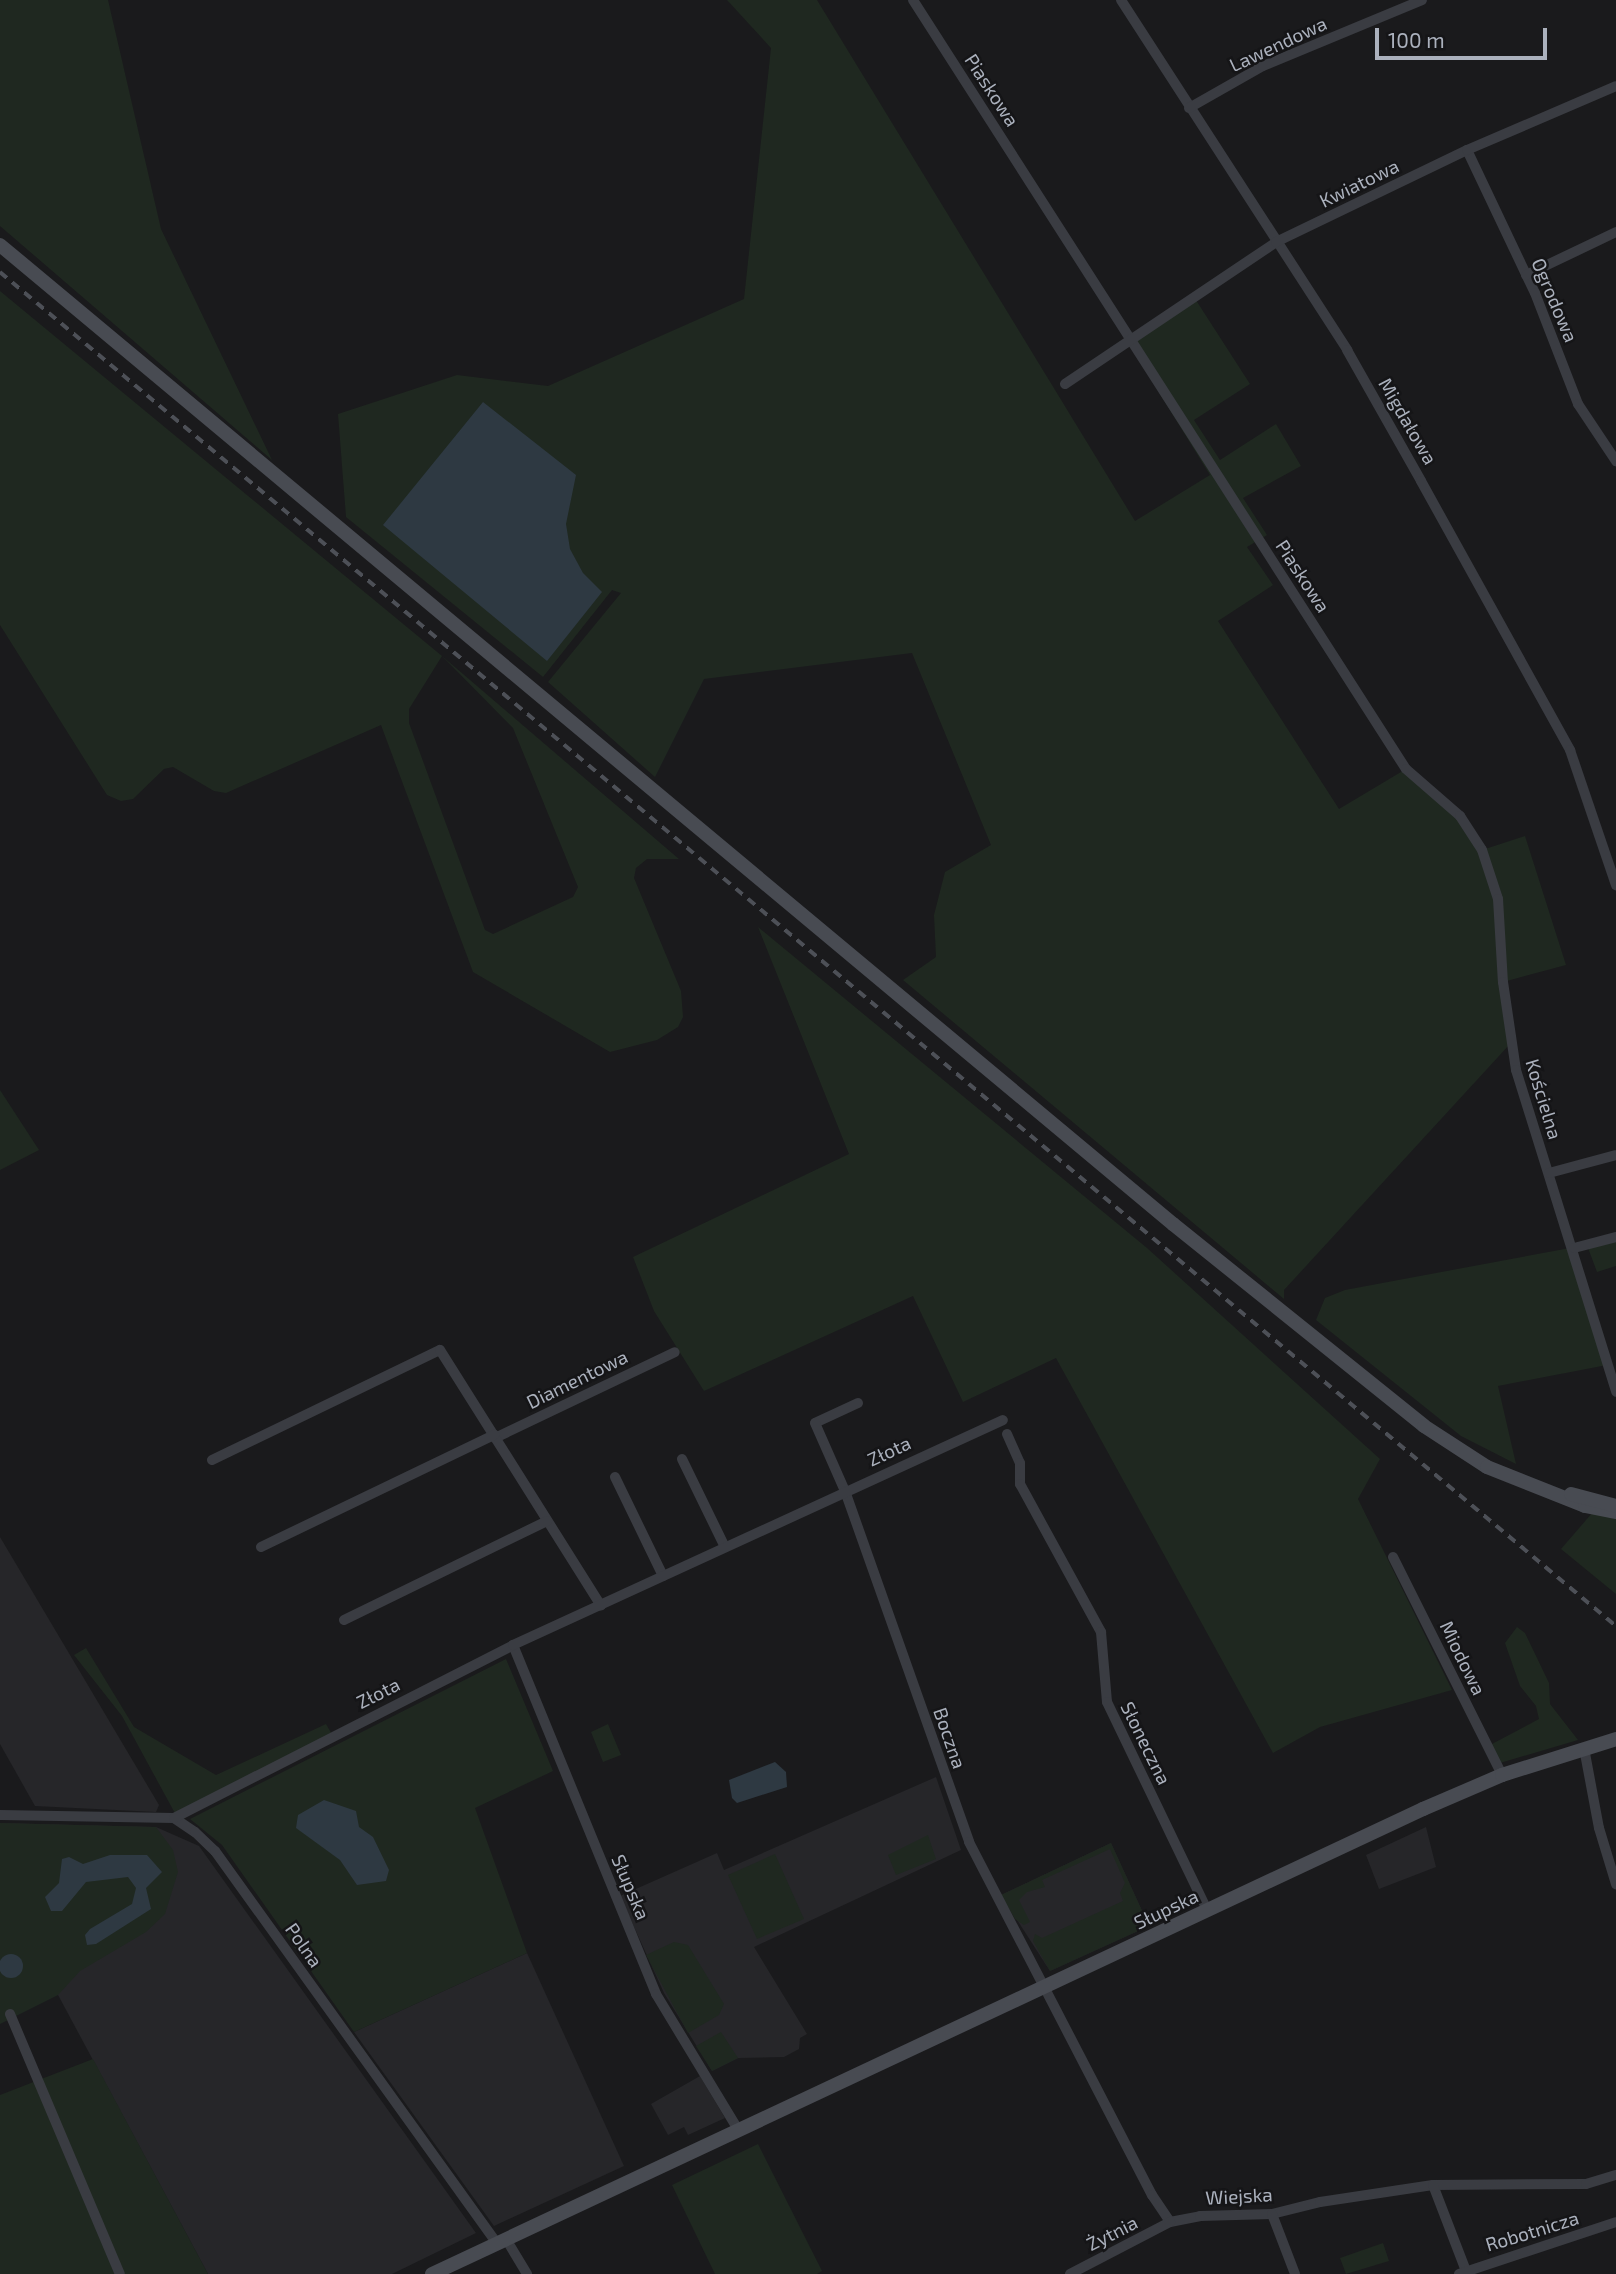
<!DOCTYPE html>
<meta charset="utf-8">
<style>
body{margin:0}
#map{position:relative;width:1616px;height:2274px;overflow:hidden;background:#1a1a1c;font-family:"Exo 2",sans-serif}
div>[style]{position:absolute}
.built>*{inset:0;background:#262629}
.green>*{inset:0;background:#1f2820}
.water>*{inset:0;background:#2e3942}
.round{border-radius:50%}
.street>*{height:10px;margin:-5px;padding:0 5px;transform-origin:5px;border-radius:5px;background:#3a3c42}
.secondary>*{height:14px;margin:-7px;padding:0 7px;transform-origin:7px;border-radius:7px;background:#484b52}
.rail>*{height:3.5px;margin-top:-1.75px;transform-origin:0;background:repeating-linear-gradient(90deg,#4d5057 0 9px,transparent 0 16px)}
span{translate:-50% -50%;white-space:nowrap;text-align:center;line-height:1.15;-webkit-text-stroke:5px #151517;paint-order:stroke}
.street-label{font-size:19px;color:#abb1bd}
.scale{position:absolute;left:1375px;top:28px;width:172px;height:32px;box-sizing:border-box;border:4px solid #abb1bd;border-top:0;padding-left:9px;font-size:21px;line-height:24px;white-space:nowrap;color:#abb1bd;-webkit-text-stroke:5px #151517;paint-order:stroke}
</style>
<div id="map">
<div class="built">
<div style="clip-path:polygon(0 1537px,159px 1805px,156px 1812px,35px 1806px,0 1744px)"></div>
<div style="clip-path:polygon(936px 1777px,961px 1850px,754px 1947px,807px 2034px,800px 2038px,799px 2049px,784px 2057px,738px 2058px,712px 2071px,664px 1993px,620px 1896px,717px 1853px,724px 1870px)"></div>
<div style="clip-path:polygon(0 1823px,156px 1827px,199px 1846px,476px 2233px,392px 2274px,208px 2274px,0 1887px)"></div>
<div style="clip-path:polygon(1426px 1827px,1436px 1867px,1379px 1889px,1366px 1855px)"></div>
<div style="clip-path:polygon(1111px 1843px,1149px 1926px,1050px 1971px,1001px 1895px)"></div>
<div style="clip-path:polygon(527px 1953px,624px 2166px,494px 2226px,354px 2032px)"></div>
<div style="clip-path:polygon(700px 2076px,725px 2118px,688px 2135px,684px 2127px,668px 2135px,651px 2104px)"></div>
</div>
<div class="green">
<div style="clip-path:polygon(0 0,108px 0,161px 229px,272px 460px,0 226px)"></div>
<div style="clip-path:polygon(727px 0,817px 0,1135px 521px,1210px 475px,1126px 339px,1192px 294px,1250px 384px,1194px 420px,1220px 460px,1276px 424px,1301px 466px,1243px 498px,1267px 535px,1247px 547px,1273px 585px,1218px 621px,1339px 809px,1406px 769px,1439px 795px,1482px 850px,1525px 836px,1566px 965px,1503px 982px,1510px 1044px,1284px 1290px,1284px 1299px,903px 980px,936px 957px,934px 915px,945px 872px,991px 845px,912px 653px,704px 679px,655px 777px,548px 682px,621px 593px,612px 590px,543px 677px,346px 517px,338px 414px,457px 375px,548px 386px,744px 299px,771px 48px)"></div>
<div style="clip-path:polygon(evenodd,0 291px,442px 656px,679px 859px,647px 859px,636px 868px,634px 878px,681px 991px,683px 1017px,678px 1027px,657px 1040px,610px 1052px,473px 972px,381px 725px,226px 793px,214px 791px,173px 767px,164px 769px,133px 799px,121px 801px,107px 795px,0 625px,0 291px,442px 656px,513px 728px,578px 887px,573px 897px,493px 934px,485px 930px,409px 723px,409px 709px,442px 656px)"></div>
<div style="clip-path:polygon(758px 927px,1147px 1248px,1380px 1459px,1358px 1499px,1452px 1690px,1320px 1727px,1273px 1753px,1056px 1358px,963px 1402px,913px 1296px,704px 1391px,654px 1311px,633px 1257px,849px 1154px)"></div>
<div style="clip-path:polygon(0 1090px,39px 1150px,0 1170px)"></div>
<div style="clip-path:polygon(1616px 1241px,1616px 1266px,1597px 1272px,1588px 1248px)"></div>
<div style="clip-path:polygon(1570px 1248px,1607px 1365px,1498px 1386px,1516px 1464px,1461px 1436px,1316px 1320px,1325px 1298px,1345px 1290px)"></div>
<div style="clip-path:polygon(1593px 1512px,1616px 1519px,1616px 1594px,1561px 1549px)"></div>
<div style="clip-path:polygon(1517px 1627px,1525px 1633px,1549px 1683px,1550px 1704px,1578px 1740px,1500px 1763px,1490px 1745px,1539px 1719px,1536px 1706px,1520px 1686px,1505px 1643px)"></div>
<div style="clip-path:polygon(86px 1648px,134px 1727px,216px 1775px,326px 1724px,333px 1736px,177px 1817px,122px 1716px,74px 1655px)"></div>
<div style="clip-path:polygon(506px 1659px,553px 1771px,475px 1808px,527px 1953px,354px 2032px,222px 1845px,190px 1819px)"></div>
<div style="clip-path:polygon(608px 1724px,621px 1755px,603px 1762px,591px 1732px)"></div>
<div style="clip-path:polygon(0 1823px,156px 1827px,173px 1850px,178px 1872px,165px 1914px,146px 1932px,80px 1971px,58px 1995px,0 2024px)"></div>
<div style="clip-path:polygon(928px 1835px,936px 1859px,896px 1875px,888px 1855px)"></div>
<div style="clip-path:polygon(1111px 1843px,1149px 1926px,1050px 1971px,1033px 1941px,1035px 1934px,1042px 1938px,1123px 1901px,1120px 1893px,1125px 1883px,1110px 1849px,1042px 1880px,1045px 1887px,1027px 1892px,1019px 1900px,1030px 1922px,1024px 1925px,1015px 1919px,1001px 1895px)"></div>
<div style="clip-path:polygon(775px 1854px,804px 1919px,757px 1939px,728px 1875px)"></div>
<div style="clip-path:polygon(674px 1942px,688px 1945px,724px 2004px,719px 2015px,688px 2033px,646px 1955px)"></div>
<div style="clip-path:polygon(721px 2032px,738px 2058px,712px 2071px,696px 2046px)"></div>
<div style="clip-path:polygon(93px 2059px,208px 2274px,0 2274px,0 2095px)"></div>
<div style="clip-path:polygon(758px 2144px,822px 2271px,817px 2274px,715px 2274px,672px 2185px)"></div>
<div style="clip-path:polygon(1383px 2243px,1389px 2261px,1346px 2274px,1340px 2258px)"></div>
</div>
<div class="water">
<div style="clip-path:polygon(483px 402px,576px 475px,566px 524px,570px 549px,583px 573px,602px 592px,547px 661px,383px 525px)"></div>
<div style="clip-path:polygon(775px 1762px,786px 1772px,787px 1787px,737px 1803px,732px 1798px,729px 1780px)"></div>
<div style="clip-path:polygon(324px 1800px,356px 1811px,359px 1827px,373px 1837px,389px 1870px,386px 1881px,357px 1885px,340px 1860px,296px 1828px,298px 1815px)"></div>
<div style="clip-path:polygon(110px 1855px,147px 1855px,162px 1872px,146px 1888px,151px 1909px,96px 1944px,87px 1945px,85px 1935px,90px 1929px,132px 1904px,136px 1888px,128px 1877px,86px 1882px,62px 1911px,51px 1911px,45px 1897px,59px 1883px,62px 1859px,69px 1857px,83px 1864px)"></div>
<div class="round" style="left:-1px;top:1954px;width:24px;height:24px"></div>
</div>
<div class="street">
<div style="left:913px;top:0;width:913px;rotate:57.34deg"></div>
<div style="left:1406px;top:769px;width:72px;rotate:41deg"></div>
<div style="left:1460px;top:816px;width:40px;rotate:57.1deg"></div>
<div style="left:1482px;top:850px;width:52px;rotate:71.9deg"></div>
<div style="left:1498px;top:899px;width:83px;rotate:86.6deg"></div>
<div style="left:1503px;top:982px;width:89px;rotate:81.6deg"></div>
<div style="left:1516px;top:1070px;width:337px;rotate:72.7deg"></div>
<div style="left:1121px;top:0;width:417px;rotate:57.1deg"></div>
<div style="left:1347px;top:350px;width:150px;rotate:60.5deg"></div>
<div style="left:1421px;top:481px;width:308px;rotate:61deg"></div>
<div style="left:1570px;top:750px;width:143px;rotate:71.2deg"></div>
<div style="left:1189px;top:108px;width:85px;rotate:-29.6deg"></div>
<div style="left:1263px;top:66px;width:172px;rotate:-22.5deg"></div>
<div style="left:1467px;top:150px;width:158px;rotate:64.6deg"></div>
<div style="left:1535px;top:293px;width:119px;rotate:68.8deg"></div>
<div style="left:1578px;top:404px;width:69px;rotate:56.3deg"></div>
<div style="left:1526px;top:275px;width:100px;rotate:-25.5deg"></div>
<div style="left:1065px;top:384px;width:254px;rotate:-33.9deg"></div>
<div style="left:1276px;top:242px;width:212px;rotate:-25.7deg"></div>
<div style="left:1467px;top:150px;width:162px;rotate:-23.2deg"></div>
<div style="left:1549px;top:1173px;width:69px;rotate:-15deg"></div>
<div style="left:1574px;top:1248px;width:43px;rotate:-14.7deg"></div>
<div style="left:858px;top:1403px;width:47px;rotate:155.1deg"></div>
<div style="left:815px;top:1423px;width:74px;rotate:66.2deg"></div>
<div style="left:845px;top:1491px;width:372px;rotate:70.5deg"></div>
<div style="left:969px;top:1842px;width:398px;rotate:62.6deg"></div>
<div style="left:1152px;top:2195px;width:32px;rotate:56deg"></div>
<div style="left:1170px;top:2222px;width:31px;rotate:-11deg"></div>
<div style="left:1200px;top:2216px;width:72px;rotate:-1.6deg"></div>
<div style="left:1272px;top:2214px;width:49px;rotate:-14deg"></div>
<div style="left:1320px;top:2202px;width:114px;rotate:-8.6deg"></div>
<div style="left:1433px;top:2185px;width:153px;rotate:-0.4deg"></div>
<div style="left:1586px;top:2184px;width:31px;rotate:-17deg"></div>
<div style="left:1007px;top:1434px;width:32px;rotate:66deg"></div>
<div style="left:1020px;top:1463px;width:21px;rotate:90deg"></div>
<div style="left:1020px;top:1484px;width:169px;rotate:61.3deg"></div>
<div style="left:1101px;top:1632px;width:70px;rotate:85.1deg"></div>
<div style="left:1107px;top:1702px;width:231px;rotate:64.3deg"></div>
<div style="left:495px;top:1438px;width:199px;rotate:-25.5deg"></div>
<div style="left:682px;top:1459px;width:98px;rotate:64deg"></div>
<div style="left:212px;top:1460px;width:253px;rotate:-25.8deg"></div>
<div style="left:440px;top:1350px;width:302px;rotate:57.8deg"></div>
<div style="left:615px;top:1477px;width:110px;rotate:64.1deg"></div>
<div style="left:261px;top:1547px;width:259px;rotate:-25.7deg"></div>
<div style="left:1393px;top:1557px;width:244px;rotate:63.4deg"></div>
<div style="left:344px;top:1620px;width:226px;rotate:-26deg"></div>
<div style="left:513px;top:1645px;width:377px;rotate:67.7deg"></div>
<div style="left:656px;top:1994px;width:160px;rotate:58.8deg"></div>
<div style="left:1584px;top:1748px;width:81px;rotate:79.4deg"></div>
<div style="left:1599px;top:1828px;width:59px;rotate:73.1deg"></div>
<div style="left:0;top:1815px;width:174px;rotate:1deg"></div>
<div style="left:174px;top:1818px;width:25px;rotate:34deg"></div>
<div style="left:195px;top:1832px;width:28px;rotate:44deg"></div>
<div style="left:215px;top:1851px;width:483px;rotate:54.3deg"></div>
<div style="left:174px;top:1818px;width:381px;rotate:-27deg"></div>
<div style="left:513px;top:1645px;width:539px;rotate:-24.66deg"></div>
<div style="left:10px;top:2014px;width:282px;rotate:67.1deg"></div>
<div style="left:1433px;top:2185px;width:92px;rotate:69deg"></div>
<div style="left:1272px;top:2214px;width:64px;rotate:69deg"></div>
<div style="left:506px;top:2239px;width:41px;rotate:59deg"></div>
<div style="left:1070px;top:2274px;width:113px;rotate:-27.5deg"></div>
<div style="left:1459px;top:2274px;width:165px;rotate:-18.3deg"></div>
</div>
<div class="secondary">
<div style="left:0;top:245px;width:1528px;rotate:39.85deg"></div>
<div style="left:1173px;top:1224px;width:322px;rotate:38.8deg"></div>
<div style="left:1424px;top:1426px;width:75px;rotate:33.1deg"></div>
<div style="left:1487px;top:1467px;width:105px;rotate:21.7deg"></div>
<div style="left:1585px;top:1506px;width:32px;rotate:11deg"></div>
<div style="left:1571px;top:1494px;width:47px;rotate:14.9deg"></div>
<div style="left:432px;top:2274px;width:1095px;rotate:-25.14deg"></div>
<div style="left:1423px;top:1809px;width:86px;rotate:-23.3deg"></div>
<div style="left:1502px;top:1775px;width:120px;rotate:-17.5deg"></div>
</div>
<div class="rail">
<div style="left:0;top:272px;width:2108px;rotate:39.96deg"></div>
</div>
<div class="street-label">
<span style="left:1278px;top:44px;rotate:-25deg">Lawendowa</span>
<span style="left:992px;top:90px;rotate:57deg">Piaskowa</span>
<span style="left:1359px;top:183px;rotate:-26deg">Kwiatowa</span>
<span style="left:1555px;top:300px;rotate:67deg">Ogrodowa</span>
<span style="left:1408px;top:421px;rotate:60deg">Migdałowa</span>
<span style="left:1303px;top:576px;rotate:57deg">Piaskowa</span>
<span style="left:1544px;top:1099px;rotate:73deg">Kościelna</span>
<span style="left:577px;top:1379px;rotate:-26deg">Diamentowa</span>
<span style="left:889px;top:1451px;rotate:-25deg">Złota</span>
<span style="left:1463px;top:1658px;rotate:64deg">Miodowa</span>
<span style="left:378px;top:1693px;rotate:-27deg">Złota</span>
<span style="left:950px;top:1738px;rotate:71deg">Boczna</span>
<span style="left:1146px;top:1743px;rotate:64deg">Słoneczna</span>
<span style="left:631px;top:1887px;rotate:67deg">Słupska</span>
<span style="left:1166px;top:1909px;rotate:-25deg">Słupska</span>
<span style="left:304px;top:1945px;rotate:55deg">Polna</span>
<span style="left:1239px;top:2196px;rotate:-3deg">Wiejska</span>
<span style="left:1532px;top:2231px;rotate:-17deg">Robotnicza</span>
<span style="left:1112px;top:2233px;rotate:-27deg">Żytnia</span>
</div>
<div class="scale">100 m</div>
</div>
